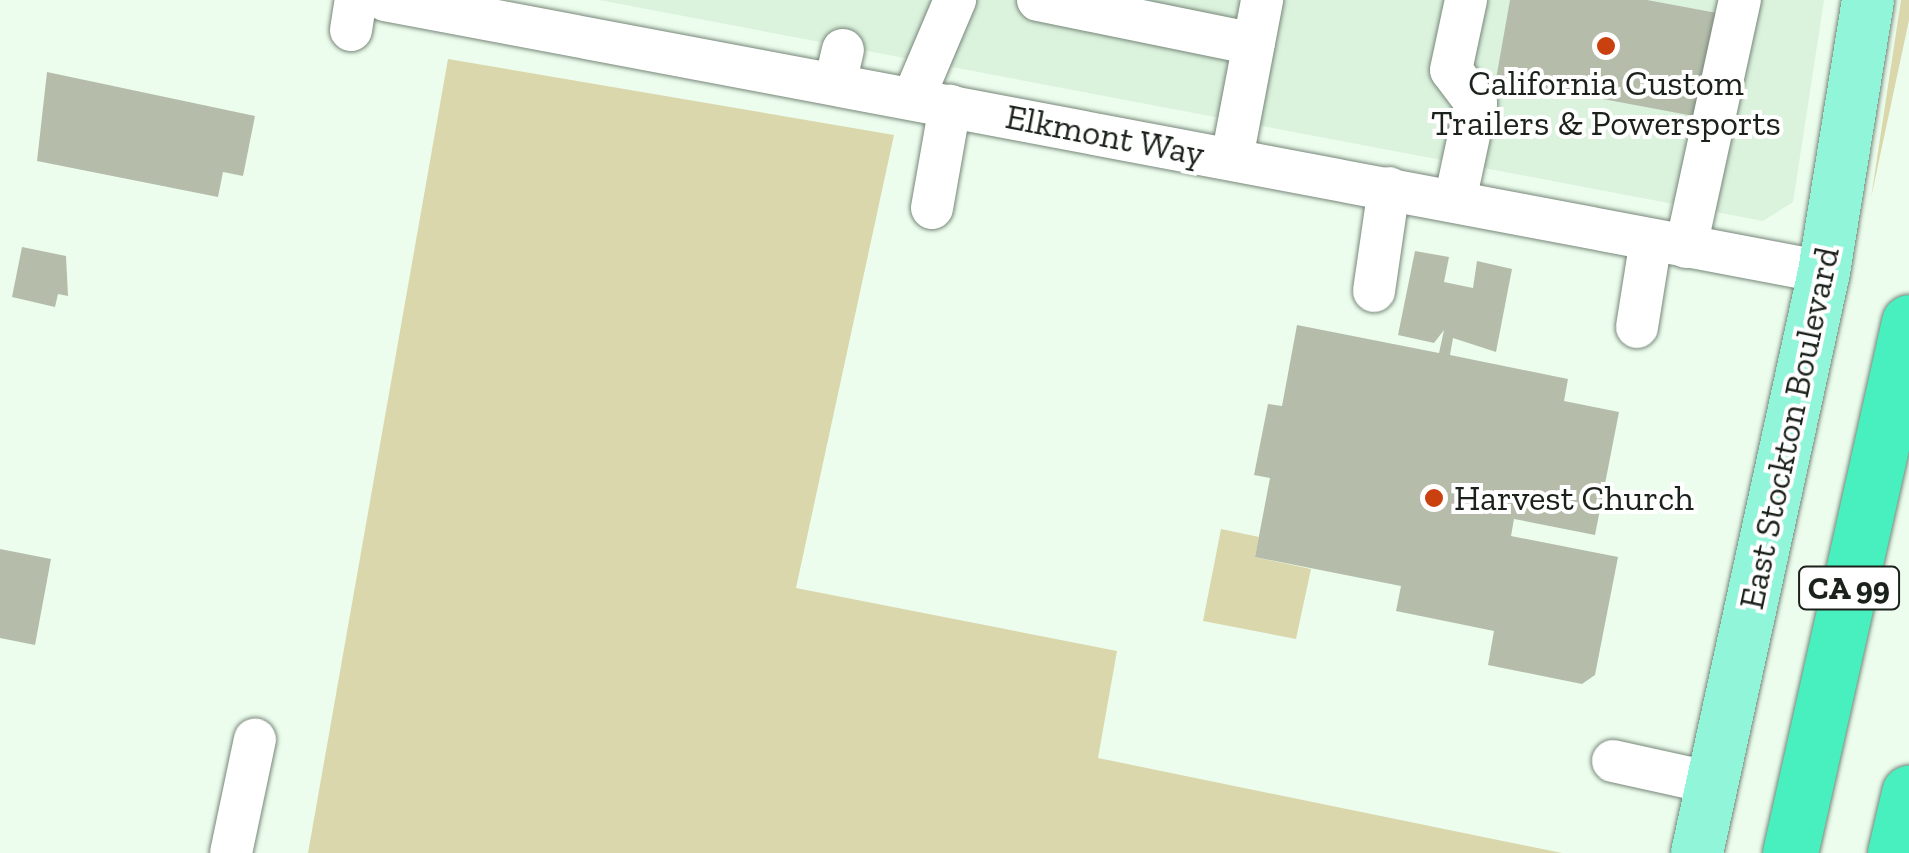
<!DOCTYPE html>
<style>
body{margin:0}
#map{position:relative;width:1909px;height:853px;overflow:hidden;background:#ecfded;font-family:"Zilla Slab",serif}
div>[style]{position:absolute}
.built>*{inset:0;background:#dbf2dd}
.green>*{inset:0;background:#dbd7ac}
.building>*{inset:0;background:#b5bdaa}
.roads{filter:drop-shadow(0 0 2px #778679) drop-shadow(0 0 2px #778679)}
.minor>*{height:42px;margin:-21px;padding:0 21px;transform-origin:21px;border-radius:21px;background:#fff}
.major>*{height:52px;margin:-26px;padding:0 26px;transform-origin:26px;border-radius:26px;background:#91f5d9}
.highway>*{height:55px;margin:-27.5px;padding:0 27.5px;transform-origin:27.5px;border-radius:27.5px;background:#48efbf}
.dots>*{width:28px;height:28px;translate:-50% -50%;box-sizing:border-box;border:5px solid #fff;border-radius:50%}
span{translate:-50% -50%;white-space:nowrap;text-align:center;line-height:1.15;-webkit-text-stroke:8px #fff;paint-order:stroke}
.shield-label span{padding:2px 8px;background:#fff;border:2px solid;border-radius:8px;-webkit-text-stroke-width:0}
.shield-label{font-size:32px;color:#1b211b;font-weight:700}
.poi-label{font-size:35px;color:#1b211b}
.left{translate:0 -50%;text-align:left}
.street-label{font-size:35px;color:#1b211b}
</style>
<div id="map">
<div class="built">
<div style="clip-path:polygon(599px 0,1824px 0,1793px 202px,1763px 221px)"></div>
</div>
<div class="green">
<div style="clip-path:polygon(1901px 0,1909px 0,1909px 20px,1871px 198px)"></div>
<div style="clip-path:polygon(448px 59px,894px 135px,796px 588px,1117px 651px,1098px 758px,1562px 853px,308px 853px)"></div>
<div style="clip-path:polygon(1221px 529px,1259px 537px,1255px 557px,1311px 569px,1296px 639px,1203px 621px)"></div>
</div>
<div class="building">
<div style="clip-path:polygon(1510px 0,1647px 0,1717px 13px,1699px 117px,1496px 79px)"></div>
<div style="clip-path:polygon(47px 72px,255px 116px,243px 176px,223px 172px,218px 197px,37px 161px)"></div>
<div style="clip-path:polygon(22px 247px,66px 256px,68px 296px,58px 294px,55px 307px,12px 297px)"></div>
<div style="clip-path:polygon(1415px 251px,1449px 257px,1444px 282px,1473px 288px,1477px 261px,1512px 269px,1496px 352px,1453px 338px,1450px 355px,1568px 379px,1564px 401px,1619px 412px,1595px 535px,1514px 519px,1511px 536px,1618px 557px,1595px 675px,1582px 684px,1488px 665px,1494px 631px,1396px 611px,1401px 586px,1255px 557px,1270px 478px,1254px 475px,1268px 404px,1282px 406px,1297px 325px,1439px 353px,1444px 330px,1434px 343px,1398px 335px)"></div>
<div style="clip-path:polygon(0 549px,51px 559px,35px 645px,0 638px)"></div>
</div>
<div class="roads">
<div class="minor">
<div style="left:385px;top:0;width:1464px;rotate:10.7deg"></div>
<div style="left:1038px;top:0;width:220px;rotate:11.5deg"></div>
<div style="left:351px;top:30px;width:30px;rotate:-81deg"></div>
<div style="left:835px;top:84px;width:35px;rotate:-77deg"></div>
<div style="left:913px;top:99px;width:108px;rotate:-67deg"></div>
<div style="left:1232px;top:158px;width:161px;rotate:-79.2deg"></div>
<div style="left:1455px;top:201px;width:100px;rotate:-77.9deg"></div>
<div style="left:1476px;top:103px;width:41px;rotate:-127.1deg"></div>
<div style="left:1451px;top:70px;width:72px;rotate:-77.9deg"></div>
<div style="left:932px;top:208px;width:104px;rotate:-80deg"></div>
<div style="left:1686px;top:247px;width:253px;rotate:-77.7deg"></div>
<div style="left:1374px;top:291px;width:104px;rotate:-81.7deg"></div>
<div style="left:1637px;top:327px;width:88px;rotate:-80.9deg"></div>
<div style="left:1613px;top:761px;width:102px;rotate:12.4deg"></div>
<div style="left:231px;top:853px;width:116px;rotate:-78.1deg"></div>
</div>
<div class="major">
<div style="left:1697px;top:853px;width:595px;rotate:-77.67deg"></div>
<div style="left:1824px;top:272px;width:276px;rotate:-80.8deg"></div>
</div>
<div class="highway">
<div style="left:1790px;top:853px;width:544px;rotate:-77.37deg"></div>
<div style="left:1895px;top:853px;width:62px;rotate:-76.9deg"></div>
</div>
</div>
<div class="dots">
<div style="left:1606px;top:46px;background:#c8410f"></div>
<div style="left:1434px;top:498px;background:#c8410f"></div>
</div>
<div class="shield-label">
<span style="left:1849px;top:588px">CA 99</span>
</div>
<div class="poi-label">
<span style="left:1606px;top:103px">California Custom<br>Trailers &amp; Powersports</span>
<span class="left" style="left:1454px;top:498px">Harvest Church</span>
</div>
<div class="street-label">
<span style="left:1105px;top:135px;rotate:11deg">Elkmont Way</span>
<span style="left:1789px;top:428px;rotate:-78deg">East Stockton Boulevard</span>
</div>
</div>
